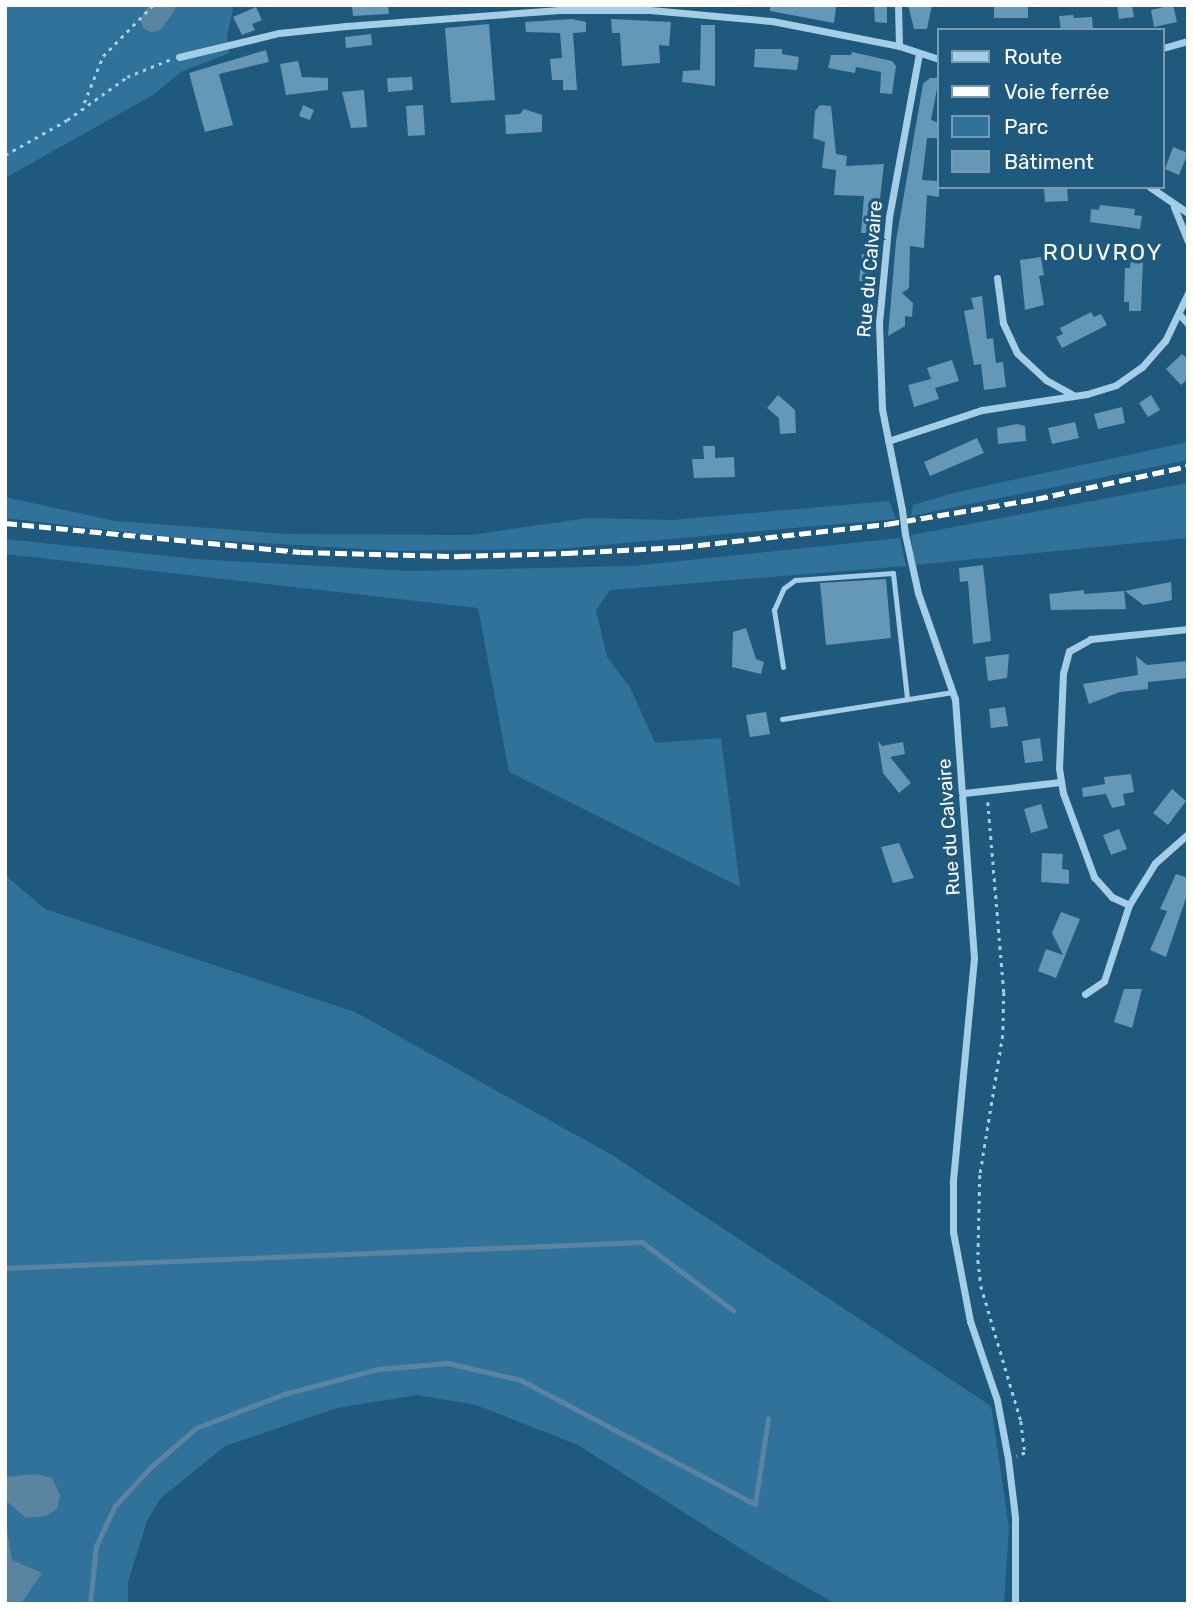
<!DOCTYPE html>
<meta charset="utf-8">
<style>
body{margin:0}
#map{position:relative;width:1193px;height:1609px;overflow:hidden;background:#20597e;font-family:Rubik,sans-serif}
div>[style]{position:absolute}
.green>*{inset:0;background:#30729a}
.water>*{inset:0;background:#5b84a0}
.stream>*{height:4.5px;margin:-2.25px;padding:0 2.25px;transform-origin:2.25px;border-radius:2.25px;background:#5b84a0}
.river>*{height:24px;margin:-12px;padding:0 12px;transform-origin:12px;border-radius:12px;background:#5b84a0}
.building>*{inset:0;background:#6597b6}
.path>*{height:2.5px;margin-top:-1.25px;transform-origin:0;background:repeating-linear-gradient(90deg,#a4cde7 0 3.5px,transparent 0 8.5px)}
.lane>*{height:5px;margin:-2.5px;padding:0 2.5px;transform-origin:2.5px;border-radius:2.5px;background:#a4cde7}
.street>*{height:7px;margin:-3.5px;padding:0 3.5px;transform-origin:3.5px;border-radius:3.5px;background:#a4cde7}
.rail>*{height:4.5px;margin-top:-2.25px;transform-origin:0;background:repeating-linear-gradient(90deg,#fff 0 12px,transparent 0 17px)}
.street-bridge>*{height:7px;margin:-3.5px;padding:0 3.5px;transform-origin:3.5px;border-radius:3.5px;background:#a4cde7}
span{translate:-50% -50%;white-space:nowrap;text-align:center;line-height:1.15;-webkit-text-stroke:7px #20597e;paint-order:stroke}
.street-label{font-size:19px;color:#fff}
.quarter-label{font-size:23px;color:#fff;letter-spacing:2px}
.frame{position:absolute;inset:0;border:7px solid #fff;pointer-events:none}
.legend{position:absolute;left:937px;top:28px;width:228px;height:161px;box-sizing:border-box;background:#20597e;border:2px solid #799bb2;margin:0;padding:9px 12px;list-style:none;font-size:21px;color:#fff}
.legend li{display:flex;align-items:center;gap:14px;height:35px}
.legend b{width:35px;border:2px solid #799bb2}
</style>
<div id="map">
<div class="green">
<div style="clip-path:polygon(5px 5px,234px 5px,227px 36px,229px 53px,181px 72px,153px 95px,5px 178px)"></div>
<div style="clip-path:polygon(1188px 442px,1188px 460px,911px 516px,913px 505px,957px 492px)"></div>
<div style="clip-path:polygon(1188px 483px,1188px 538px,914px 565px,911px 535px)"></div>
<div style="clip-path:polygon(5px 497px,115px 521px,288px 534px,470px 535px,588px 518px,672px 520px,889px 501px,896px 519px,557px 549px,394px 551px,177px 538px,5px 518px)"></div>
<div style="clip-path:polygon(900px 538px,906px 566px,610px 590px,596px 610px,607px 657px,630px 687px,655px 743px,721px 738px,740px 887px,509px 772px,478px 608px,5px 554px,5px 539px,196px 559px,409px 571px,633px 566px)"></div>
<div style="clip-path:polygon(5px 875px,45px 909px,355px 1012px,612px 1155px,991px 1406px,1009px 1527px,1004px 1604px,836px 1604px,762px 1562px,578px 1445px,476px 1405px,417px 1395px,337px 1408px,225px 1446px,160px 1499px,147px 1521px,128px 1582px,128px 1604px,5px 1604px)"></div>
</div>
<div class="water">
<div style="clip-path:polygon(35px 1474px,52px 1478px,60px 1495px,57px 1509px,46px 1516px,26px 1518px,5px 1500px,5px 1477px)"></div>
<div style="clip-path:polygon(5px 1518px,12px 1560px,42px 1573px,21px 1604px,5px 1604px)"></div>
</div>
<div class="stream">
<div style="left:5px;top:1268px;width:638px;rotate:-2.34deg"></div>
<div style="left:642px;top:1242px;width:114px;rotate:36.8deg"></div>
<div style="left:90px;top:1604px;width:58px;rotate:-84.1deg"></div>
<div style="left:96px;top:1546px;width:44px;rotate:-64.6deg"></div>
<div style="left:115px;top:1506px;width:52px;rotate:-47.4deg"></div>
<div style="left:150px;top:1468px;width:61px;rotate:-41deg"></div>
<div style="left:196px;top:1428px;width:94px;rotate:-21.1deg"></div>
<div style="left:284px;top:1394px;width:97px;rotate:-14.9deg"></div>
<div style="left:378px;top:1369px;width:70px;rotate:-4.9deg"></div>
<div style="left:448px;top:1363px;width:75px;rotate:13.1deg"></div>
<div style="left:521px;top:1380px;width:265px;rotate:27.9deg"></div>
<div style="left:755px;top:1504px;width:86px;rotate:-81.3deg"></div>
</div>
<div class="river">
<div style="left:153px;top:20px;width:19px;rotate:-54deg"></div>
</div>
<div class="building">
<div style="clip-path:polygon(352px 5px,388px 5px,389px 14px,353px 16px)"></div>
<div style="clip-path:polygon(770px 5px,836px 7px,834px 23px,770px 11px)"></div>
<div style="clip-path:polygon(874px 5px,887px 5px,887px 23px,875px 22px)"></div>
<div style="clip-path:polygon(908px 5px,932px 5px,927px 29px,914px 29px)"></div>
<div style="clip-path:polygon(1028px 5px,1028px 18px,994px 18px,994px 7px)"></div>
<div style="clip-path:polygon(1117px 5px,1132px 5px,1134px 17px,1119px 19px)"></div>
<div style="clip-path:polygon(1173px 5px,1177px 22px,1154px 27px,1151px 10px)"></div>
<div style="clip-path:polygon(256px 7px,262px 20px,252px 24px,255px 30px,242px 35px,233px 17px)"></div>
<div style="clip-path:polygon(1073px 15px,1074px 18px,1092px 17px,1093px 30px,1061px 30px,1059px 16px)"></div>
<div style="clip-path:polygon(572px 19px,586px 22px,586px 32px,573px 33px,577px 90px,563px 90px,563px 80px,552px 80px,550px 59px,562px 58px,560px 33px,526px 32px,525px 22px)"></div>
<div style="clip-path:polygon(611px 19px,671px 22px,669px 46px,659px 45px,660px 63px,622px 66px,620px 33px,612px 33px)"></div>
<div style="clip-path:polygon(489px 24px,495px 100px,451px 103px,445px 28px)"></div>
<div style="clip-path:polygon(701px 25px,715px 25px,715px 86px,682px 82px,683px 71px,700px 70px)"></div>
<div style="clip-path:polygon(371px 34px,372px 45px,346px 48px,345px 37px)"></div>
<div style="clip-path:polygon(755px 49px,782px 49px,782px 54px,799px 57px,797px 70px,754px 67px)"></div>
<div style="clip-path:polygon(266px 50px,269px 62px,219px 74px,233px 125px,205px 132px,189px 73px)"></div>
<div style="clip-path:polygon(852px 52px,892px 61px,896px 66px,892px 94px,880px 93px,881px 72px,856px 67px,855px 73px,828px 68px,831px 55px,851px 55px)"></div>
<div style="clip-path:polygon(298px 61px,302px 77px,328px 78px,328px 90px,286px 95px,280px 64px)"></div>
<div style="clip-path:polygon(412px 77px,413px 90px,388px 92px,387px 78px)"></div>
<div style="clip-path:polygon(930px 78px,939px 78px,931px 120px,939px 123px,939px 138px,927px 138px,922px 180px,939px 181px,939px 197px,927px 195px,924px 248px,910px 246px,909px 288px,902px 293px,913px 303px,912px 317px,905px 316px,905px 326px,888px 336px,896px 241px,923px 84px)"></div>
<div style="clip-path:polygon(364px 90px,367px 127px,351px 128px,342px 92px)"></div>
<div style="clip-path:polygon(303px 105px,314px 110px,310px 120px,299px 116px)"></div>
<div style="clip-path:polygon(423px 105px,425px 135px,408px 136px,406px 106px)"></div>
<div style="clip-path:polygon(820px 105px,831px 106px,836px 154px,847px 156px,846px 166px,884px 164px,876px 233px,861px 233px,864px 196px,834px 195px,836px 170px,822px 168px,825px 142px,813px 138px,815px 111px)"></div>
<div style="clip-path:polygon(524px 109px,542px 115px,542px 132px,506px 134px,505px 115px,520px 114px)"></div>
<div style="clip-path:polygon(1173px 147px,1188px 153px,1179px 175px,1165px 169px)"></div>
<div style="clip-path:polygon(1044px 187px,1067px 187px,1068px 201px,1045px 202px)"></div>
<div style="clip-path:polygon(1100px 205px,1135px 209px,1134px 215px,1142px 216px,1140px 229px,1090px 222px,1091px 209px,1099px 210px)"></div>
<div style="clip-path:polygon(862px 254px,873px 255px,870px 282px,859px 281px)"></div>
<div style="clip-path:polygon(1041px 257px,1044px 275px,1039px 276px,1044px 305px,1025px 310px,1020px 260px)"></div>
<div style="clip-path:polygon(1131px 260px,1143px 260px,1141px 311px,1129px 311px,1129px 302px,1124px 302px,1125px 268px,1130px 268px)"></div>
<div style="clip-path:polygon(982px 296px,987px 339px,993px 338px,996px 363px,1003px 362px,1006px 387px,984px 390px,981px 364px,974px 365px,964px 311px,974px 309px,971px 298px)"></div>
<div style="clip-path:polygon(1091px 312px,1094px 317px,1101px 314px,1107px 325px,1062px 348px,1056px 337px,1063px 334px,1060px 328px)"></div>
<div style="clip-path:polygon(1182px 354px,1188px 359px,1188px 379px,1181px 385px,1166px 369px)"></div>
<div style="clip-path:polygon(952px 360px,959px 381px,935px 388px,939px 399px,914px 407px,908px 385px,931px 379px,927px 368px)"></div>
<div style="clip-path:polygon(778px 395px,795px 410px,796px 433px,780px 434px,779px 418px,767px 408px)"></div>
<div style="clip-path:polygon(1151px 395px,1160px 410px,1148px 417px,1139px 403px)"></div>
<div style="clip-path:polygon(1122px 407px,1125px 423px,1098px 429px,1094px 414px)"></div>
<div style="clip-path:polygon(1075px 422px,1079px 438px,1052px 444px,1048px 428px)"></div>
<div style="clip-path:polygon(1017px 424px,1025px 426px,1026px 441px,998px 444px,997px 428px)"></div>
<div style="clip-path:polygon(977px 438px,984px 453px,930px 476px,924px 462px)"></div>
<div style="clip-path:polygon(703px 446px,715px 446px,715px 458px,734px 457px,735px 477px,694px 478px,692px 459px,704px 459px)"></div>
<div style="clip-path:polygon(983px 565px,991px 641px,973px 644px,968px 581px,960px 582px,959px 568px)"></div>
<div style="clip-path:polygon(886px 579px,891px 638px,826px 645px,820px 583px)"></div>
<div style="clip-path:polygon(1171px 582px,1172px 600px,1163px 602px,1143px 605px,1125px 591px)"></div>
<div style="clip-path:polygon(1084px 590px,1084px 594px,1124px 591px,1126px 609px,1051px 610px,1049px 594px)"></div>
<div style="clip-path:polygon(746px 628px,756px 659px,764px 662px,761px 674px,732px 667px,733px 632px)"></div>
<div style="clip-path:polygon(1009px 654px,1007px 678px,988px 681px,985px 657px)"></div>
<div style="clip-path:polygon(1136px 656px,1147px 665px,1188px 661px,1188px 678px,1148px 682px,1148px 689px,1120px 692px,1089px 704px,1083px 684px,1138px 675px)"></div>
<div style="clip-path:polygon(1005px 707px,1008px 726px,991px 728px,989px 709px)"></div>
<div style="clip-path:polygon(766px 712px,770px 734px,750px 737px,746px 715px)"></div>
<div style="clip-path:polygon(1040px 738px,1043px 761px,1025px 763px,1022px 741px)"></div>
<div style="clip-path:polygon(878px 741px,882px 746px,903px 742px,905px 754px,890px 757px,911px 783px,899px 793px,883px 773px)"></div>
<div style="clip-path:polygon(1131px 774px,1134px 792px,1123px 794px,1125px 805px,1112px 808px,1106px 794px,1083px 797px,1082px 788px,1105px 784px,1104px 777px)"></div>
<div style="clip-path:polygon(1172px 789px,1186px 801px,1168px 825px,1153px 813px)"></div>
<div style="clip-path:polygon(1041px 804px,1048px 828px,1031px 833px,1024px 809px)"></div>
<div style="clip-path:polygon(1119px 829px,1127px 849px,1111px 855px,1103px 835px)"></div>
<div style="clip-path:polygon(899px 843px,914px 878px,893px 883px,881px 847px)"></div>
<div style="clip-path:polygon(1042px 853px,1063px 854px,1062px 869px,1069px 870px,1069px 884px,1041px 882px)"></div>
<div style="clip-path:polygon(1176px 874px,1188px 878px,1188px 892px,1166px 957px,1150px 950px,1167px 911px,1160px 909px)"></div>
<div style="clip-path:polygon(1061px 912px,1080px 919px,1056px 978px,1038px 971px,1046px 949px,1063px 955px,1052px 933px)"></div>
<div style="clip-path:polygon(1124px 989px,1142px 989px,1132px 1028px,1114px 1022px)"></div>
</div>
<div class="path">
<div style="left:84px;top:103px;width:51px;rotate:-68deg"></div>
<div style="left:103px;top:56px;width:71px;rotate:-45.6deg"></div>
<div style="left:5px;top:155px;width:71px;rotate:-29.4deg"></div>
<div style="left:67px;top:120px;width:74px;rotate:-35.6deg"></div>
<div style="left:127px;top:77px;width:48px;rotate:-22.2deg"></div>
<div style="left:988px;top:802px;width:191px;rotate:85.2deg"></div>
<div style="left:1004px;top:992px;width:43px;rotate:91.3deg"></div>
<div style="left:1003px;top:1035px;width:142px;rotate:99.3deg"></div>
<div style="left:980px;top:1175px;width:85px;rotate:91.3deg"></div>
<div style="left:978px;top:1260px;width:26px;rotate:83deg"></div>
<div style="left:981px;top:1286px;width:141px;rotate:73.5deg"></div>
<div style="left:1021px;top:1421px;width:32px;rotate:83deg"></div>
<div style="left:1025px;top:1453px;width:9px;rotate:159deg"></div>
</div>
<div class="lane">
<div style="left:783px;top:667px;width:58px;rotate:-99deg"></div>
<div style="left:774px;top:610px;width:24px;rotate:-66deg"></div>
<div style="left:784px;top:588px;width:14px;rotate:-36deg"></div>
<div style="left:795px;top:580px;width:98px;rotate:-4.1deg"></div>
<div style="left:893px;top:573px;width:126px;rotate:83.6deg"></div>
<div style="left:782px;top:719px;width:173px;rotate:-9deg"></div>
</div>
<div class="street">
<div style="left:898px;top:5px;width:41px;rotate:88.6deg"></div>
<div style="left:1163px;top:48px;width:26px;rotate:-16deg"></div>
<div style="left:179px;top:57px;width:103px;rotate:-13.5deg"></div>
<div style="left:279px;top:33px;width:67px;rotate:-6deg"></div>
<div style="left:346px;top:26px;width:214px;rotate:-4.3deg"></div>
<div style="left:559px;top:10px;width:91px"></div>
<div style="left:650px;top:10px;width:122px;rotate:5.2deg"></div>
<div style="left:772px;top:21px;width:129px;rotate:11.1deg"></div>
<div style="left:899px;top:46px;width:42px;rotate:18deg"></div>
<div style="left:1150px;top:187px;width:46px;rotate:34.4deg"></div>
<div style="left:1174px;top:207px;width:37px;rotate:68deg"></div>
<div style="left:997px;top:278px;width:45px;rotate:82.4deg"></div>
<div style="left:1003px;top:323px;width:33px;rotate:65deg"></div>
<div style="left:1017px;top:353px;width:40px;rotate:43deg"></div>
<div style="left:1046px;top:380px;width:31px;rotate:29deg"></div>
<div style="left:1180px;top:315px;width:12px;rotate:48deg"></div>
<div style="left:888px;top:441px;width:99px;rotate:-18.3deg"></div>
<div style="left:982px;top:410px;width:106px;rotate:-8.7deg"></div>
<div style="left:1087px;top:394px;width:30px;rotate:-17deg"></div>
<div style="left:1116px;top:385px;width:32px;rotate:-35deg"></div>
<div style="left:1142px;top:367px;width:35px;rotate:-49deg"></div>
<div style="left:1165px;top:341px;width:53px;rotate:-64.4deg"></div>
<div style="left:902px;top:510px;width:103px;rotate:-101.2deg"></div>
<div style="left:882px;top:409px;width:86px;rotate:-92deg"></div>
<div style="left:879px;top:323px;width:106px;rotate:-84.6deg"></div>
<div style="left:889px;top:217px;width:166px;rotate:-79.6deg"></div>
<div style="left:905px;top:534px;width:60px;rotate:77.6deg"></div>
<div style="left:918px;top:593px;width:112px;rotate:70.8deg"></div>
<div style="left:955px;top:699px;width:260px;rotate:85.8deg"></div>
<div style="left:974px;top:958px;width:225px;rotate:95.4deg"></div>
<div style="left:953px;top:1182px;width:50px;rotate:90deg"></div>
<div style="left:953px;top:1232px;width:91px;rotate:79.2deg"></div>
<div style="left:970px;top:1321px;width:83px;rotate:71.1deg"></div>
<div style="left:997px;top:1400px;width:60px;rotate:79.4deg"></div>
<div style="left:1008px;top:1459px;width:58px;rotate:83.1deg"></div>
<div style="left:1015px;top:1517px;width:87px;rotate:90deg"></div>
<div style="left:1188px;top:629px;width:98px;rotate:174.1deg"></div>
<div style="left:1091px;top:639px;width:25px;rotate:151deg"></div>
<div style="left:1069px;top:651px;width:23px;rotate:105deg"></div>
<div style="left:1063px;top:673px;width:95px;rotate:92.4deg"></div>
<div style="left:1059px;top:768px;width:25px;rotate:81deg"></div>
<div style="left:1063px;top:793px;width:90px;rotate:69.7deg"></div>
<div style="left:1094px;top:877px;width:27px;rotate:48deg"></div>
<div style="left:1112px;top:897px;width:19px;rotate:25deg"></div>
<div style="left:1129px;top:905px;width:49px;rotate:-58.2deg"></div>
<div style="left:1155px;top:863px;width:44px;rotate:-41.3deg"></div>
<div style="left:964px;top:793px;width:97px;rotate:-6.5deg"></div>
<div style="left:1085px;top:994px;width:23px;rotate:-34deg"></div>
<div style="left:1104px;top:981px;width:80px;rotate:-71.8deg"></div>
</div>
<div class="rail">
<div style="left:5px;top:523px;width:297px;rotate:5.6deg"></div>
<div style="left:301px;top:552px;width:158px;rotate:1.5deg"></div>
<div style="left:459px;top:556px;width:107px;rotate:-1.6deg"></div>
<div style="left:566px;top:553px;width:115px;rotate:-3deg"></div>
<div style="left:681px;top:547px;width:207px;rotate:-6.4deg"></div>
<div style="left:887px;top:524px;width:151px;rotate:-9.5deg"></div>
<div style="left:1036px;top:499px;width:156px;rotate:-12.2deg"></div>
</div>
<div class="street-bridge">
<div style="left:902px;top:510px;width:24px;rotate:83deg"></div>
</div>
<div class="street-label">
<span style="left:870px;top:269px;rotate:-85deg">Rue du Calvaire</span>
<span style="left:949px;top:827px;rotate:-94deg">Rue du Calvaire</span>
</div>
<div class="quarter-label">
<span style="left:1103px;top:252px">ROUVROY</span>
</div>
<div class="frame"></div>
<ul class="legend">
<li><b style="height:9px;background:#a4cde7"></b>Route</li>
<li><b style="height:9px;background:#fff"></b>Voie ferrée</li>
<li><b style="height:19px;background:#30729a"></b>Parc</li>
<li><b style="height:19px;background:#6597b6"></b>Bâtiment</li>
</ul>
</div>
